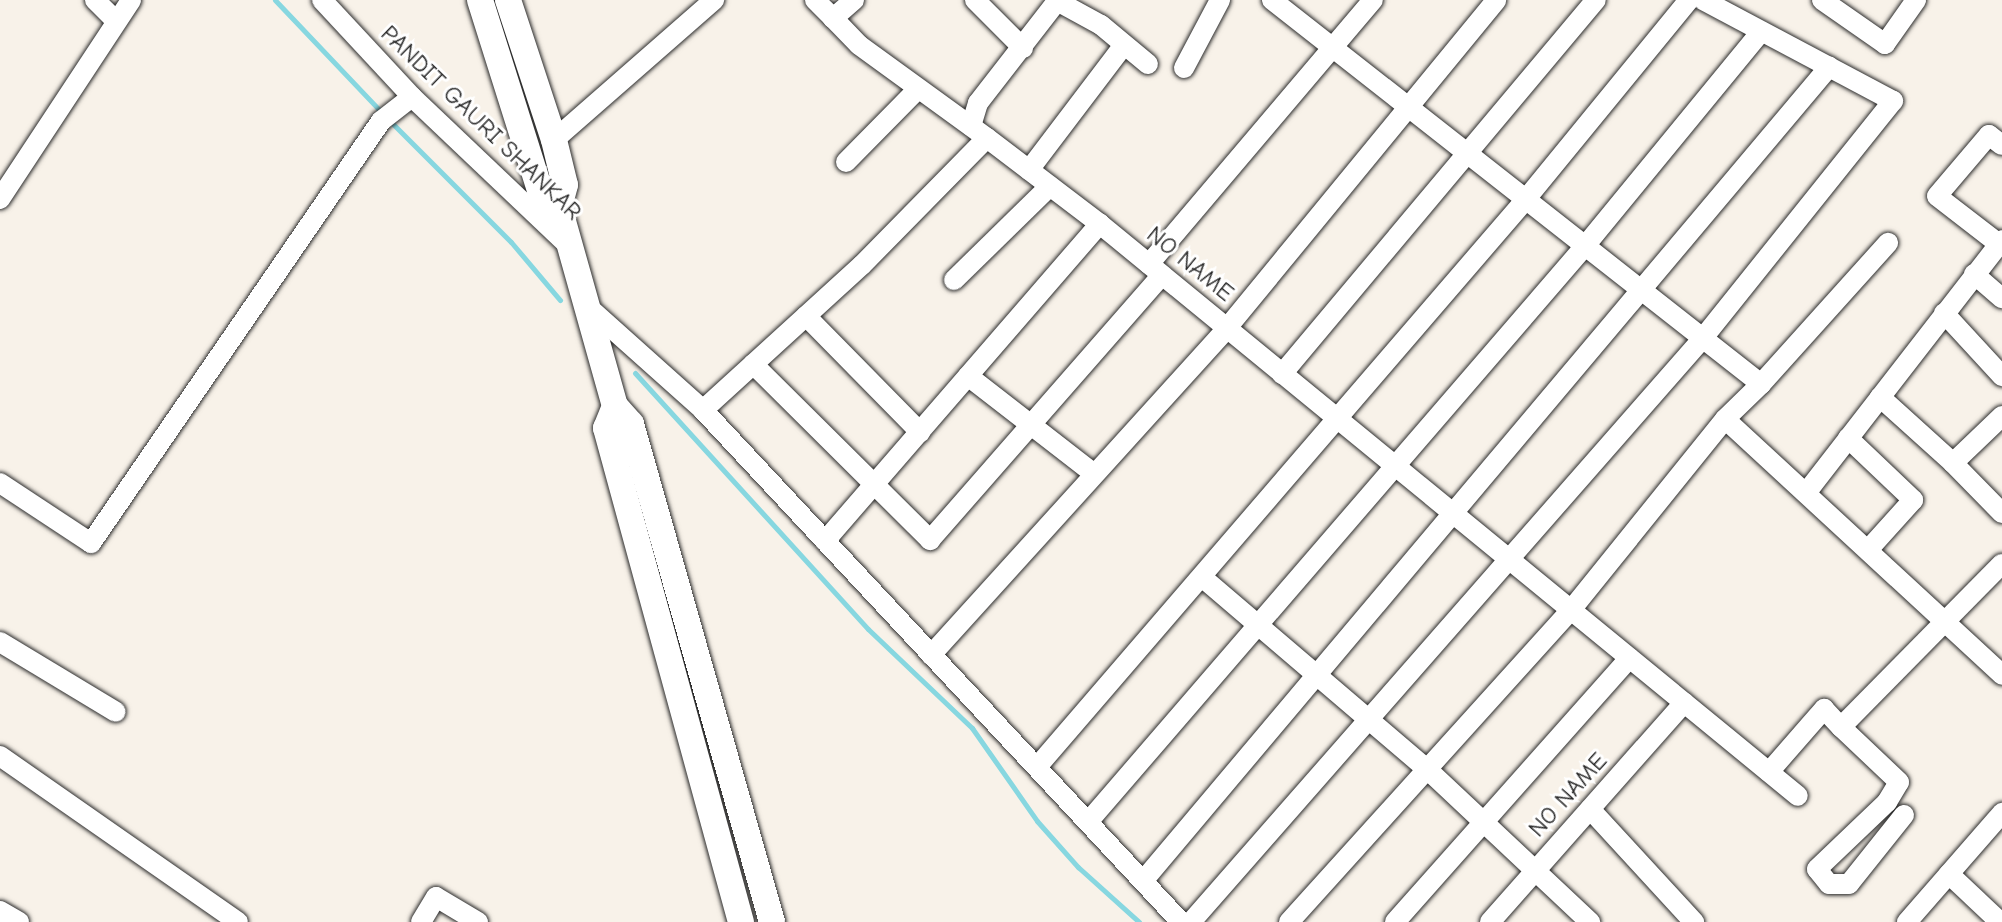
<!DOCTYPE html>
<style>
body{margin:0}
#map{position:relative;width:2002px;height:922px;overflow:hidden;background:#f8f2e9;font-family:"Comic Neue",sans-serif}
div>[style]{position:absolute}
.stream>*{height:5px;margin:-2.5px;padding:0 2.5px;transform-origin:2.5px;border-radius:2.5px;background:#87d7e0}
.roads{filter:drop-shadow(0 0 2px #2b2b2b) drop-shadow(0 0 2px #2b2b2b)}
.minor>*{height:20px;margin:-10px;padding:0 10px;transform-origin:10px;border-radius:10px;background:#fff}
.major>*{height:26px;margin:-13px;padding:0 13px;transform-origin:13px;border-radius:13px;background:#fff}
span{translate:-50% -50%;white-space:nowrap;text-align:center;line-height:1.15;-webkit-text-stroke:6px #fff;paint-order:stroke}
.street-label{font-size:24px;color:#2b2b2b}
</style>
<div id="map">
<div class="stream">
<div style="left:275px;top:0;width:157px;rotate:46.5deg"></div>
<div style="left:390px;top:121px;width:171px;rotate:45deg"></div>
<div style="left:511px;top:242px;width:76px;rotate:49.8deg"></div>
<div style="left:635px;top:373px;width:346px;rotate:47.7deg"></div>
<div style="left:868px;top:629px;width:144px;rotate:43.6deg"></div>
<div style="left:972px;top:728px;width:113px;rotate:55deg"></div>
<div style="left:1037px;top:821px;width:62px;rotate:48.3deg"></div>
<div style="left:1078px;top:867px;width:82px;rotate:42deg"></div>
</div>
<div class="roads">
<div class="minor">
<div style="left:95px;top:0;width:28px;rotate:45deg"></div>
<div style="left:322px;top:0;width:132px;rotate:47.1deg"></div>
<div style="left:412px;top:97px;width:218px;rotate:43.5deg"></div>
<div style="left:815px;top:0;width:25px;rotate:45deg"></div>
<div style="left:854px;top:0;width:28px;rotate:139deg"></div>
<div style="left:833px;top:18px;width:37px;rotate:46deg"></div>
<div style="left:859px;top:45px;width:158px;rotate:36deg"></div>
<div style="left:975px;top:0;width:68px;rotate:45deg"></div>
<div style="left:1272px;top:0;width:622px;rotate:38.14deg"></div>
<div style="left:1761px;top:384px;width:50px;rotate:135.8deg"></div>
<div style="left:1822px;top:0;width:77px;rotate:34.9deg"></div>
<div style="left:1885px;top:44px;width:54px;rotate:-54.8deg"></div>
<div style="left:1057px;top:1px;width:50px;rotate:28.6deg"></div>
<div style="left:1101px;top:25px;width:61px;rotate:39.7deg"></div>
<div style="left:1184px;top:68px;width:77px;rotate:-62.1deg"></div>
<div style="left:971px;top:126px;width:24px;rotate:-73deg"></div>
<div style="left:978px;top:103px;width:130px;rotate:-52.2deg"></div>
<div style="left:554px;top:140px;width:213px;rotate:-41.2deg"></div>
<div style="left:846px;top:162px;width:101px;rotate:-45.4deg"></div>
<div style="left:1029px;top:170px;width:156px;rotate:-52.8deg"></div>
<div style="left:0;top:199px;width:238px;rotate:-56.6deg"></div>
<div style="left:1999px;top:244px;width:78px;rotate:-142.3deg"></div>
<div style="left:1937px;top:196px;width:80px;rotate:-49.6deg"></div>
<div style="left:1989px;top:135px;width:16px;rotate:38deg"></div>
<div style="left:1149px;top:264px;width:346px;rotate:-49.7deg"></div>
<div style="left:1974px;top:274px;width:37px;rotate:41deg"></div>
<div style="left:954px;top:280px;width:134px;rotate:-44.4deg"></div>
<div style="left:588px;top:307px;width:154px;rotate:41.8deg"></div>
<div style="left:703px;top:410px;width:700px;rotate:46.97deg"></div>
<div style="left:1944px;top:313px;width:86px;rotate:47.4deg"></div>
<div style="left:806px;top:316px;width:163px;rotate:45.5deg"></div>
<div style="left:753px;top:364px;width:250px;rotate:44.8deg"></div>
<div style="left:930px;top:540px;width:352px;rotate:-48.8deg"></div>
<div style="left:1282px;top:374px;width:488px;rotate:-50deg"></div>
<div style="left:968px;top:376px;width:158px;rotate:37.8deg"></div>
<div style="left:1761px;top:384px;width:190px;rotate:-48deg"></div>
<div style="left:1880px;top:397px;width:98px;rotate:42.1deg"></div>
<div style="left:1953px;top:463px;width:68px;rotate:-43.8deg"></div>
<div style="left:703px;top:410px;width:215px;rotate:-42.4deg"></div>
<div style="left:862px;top:265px;width:178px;rotate:-45.5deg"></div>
<div style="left:987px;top:138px;width:142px;rotate:37.3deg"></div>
<div style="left:1848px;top:438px;width:90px;rotate:43.6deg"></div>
<div style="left:1913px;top:500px;width:67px;rotate:132deg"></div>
<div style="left:1953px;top:463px;width:70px;rotate:45.6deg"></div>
<div style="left:0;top:483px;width:109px;rotate:33.4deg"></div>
<div style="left:91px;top:543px;width:512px;rotate:-55.5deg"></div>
<div style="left:381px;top:121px;width:39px;rotate:-38deg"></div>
<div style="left:1806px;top:493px;width:320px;rotate:-52.2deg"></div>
<div style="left:825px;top:541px;width:420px;rotate:-49.1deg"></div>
<div style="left:1100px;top:224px;width:902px;rotate:39.33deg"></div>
<div style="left:1203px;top:578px;width:294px;rotate:40.5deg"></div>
<div style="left:1427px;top:769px;width:224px;rotate:43.2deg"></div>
<div style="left:0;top:642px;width:135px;rotate:31.1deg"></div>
<div style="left:931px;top:655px;width:441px;rotate:-47.8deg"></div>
<div style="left:1227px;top:328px;width:424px;rotate:-50.6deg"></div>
<div style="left:0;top:756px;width:290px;rotate:34.9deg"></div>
<div style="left:1037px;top:767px;width:749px;rotate:-49.27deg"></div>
<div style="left:1526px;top:199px;width:257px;rotate:-50.7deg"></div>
<div style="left:1769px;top:772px;width:84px;rotate:-48.9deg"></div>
<div style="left:1824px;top:709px;width:25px;rotate:47deg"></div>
<div style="left:1590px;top:809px;width:154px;rotate:47.4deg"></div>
<div style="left:1904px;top:815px;width:88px;rotate:128.6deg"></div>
<div style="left:1849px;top:884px;width:20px;rotate:180deg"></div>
<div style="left:1829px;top:884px;width:19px;rotate:-129deg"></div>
<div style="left:1817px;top:869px;width:97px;rotate:-43.7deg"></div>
<div style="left:1887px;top:802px;width:23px;rotate:-59deg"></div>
<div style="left:1899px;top:782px;width:80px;rotate:-136.5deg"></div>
<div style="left:1841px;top:727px;width:229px;rotate:-45.4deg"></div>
<div style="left:1088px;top:822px;width:761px;rotate:-49.21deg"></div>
<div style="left:1585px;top:246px;width:277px;rotate:-50.6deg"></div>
<div style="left:1949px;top:874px;width:70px;rotate:43.3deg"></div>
<div style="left:1143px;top:881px;width:1065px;rotate:-49.88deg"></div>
<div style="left:0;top:911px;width:22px;rotate:30deg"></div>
<div style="left:421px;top:922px;width:29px;rotate:-59deg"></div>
<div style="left:436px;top:897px;width:49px;rotate:30.8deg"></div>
<div style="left:1191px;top:922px;width:777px;rotate:-48.76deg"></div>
<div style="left:1703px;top:338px;width:304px;rotate:-51.3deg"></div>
<div style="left:1893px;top:101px;width:215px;rotate:-152deg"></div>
<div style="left:1289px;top:922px;width:421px;rotate:-47.9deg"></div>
<div style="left:1571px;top:610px;width:245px;rotate:-51.1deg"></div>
<div style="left:1725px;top:419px;width:377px;rotate:42.7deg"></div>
<div style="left:1395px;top:922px;width:353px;rotate:-48.4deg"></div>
<div style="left:1490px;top:922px;width:293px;rotate:-48.5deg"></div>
<div style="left:1907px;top:922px;width:145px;rotate:-48.9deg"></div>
</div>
<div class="major">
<div style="left:480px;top:0;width:199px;rotate:72.5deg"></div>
<div style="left:540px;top:190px;width:25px;rotate:42deg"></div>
<div style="left:508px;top:0;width:147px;rotate:71.8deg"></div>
<div style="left:554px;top:140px;width:46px;rotate:76.3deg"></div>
<div style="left:565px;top:185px;width:23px;rotate:105deg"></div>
<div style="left:559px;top:207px;width:207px;rotate:74.3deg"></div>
<div style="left:615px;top:406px;width:24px;rotate:48deg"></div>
<div style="left:631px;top:424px;width:518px;rotate:74.19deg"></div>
<div style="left:615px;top:406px;width:24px;rotate:112deg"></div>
<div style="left:606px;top:428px;width:512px;rotate:74.72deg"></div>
</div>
</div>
<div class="street-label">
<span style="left:481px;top:123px;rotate:44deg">PANDIT GAURI SHANKAR</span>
<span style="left:1190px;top:264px;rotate:39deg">NO NAME</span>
<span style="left:1568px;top:795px;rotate:-48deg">NO NAME</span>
</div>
</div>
